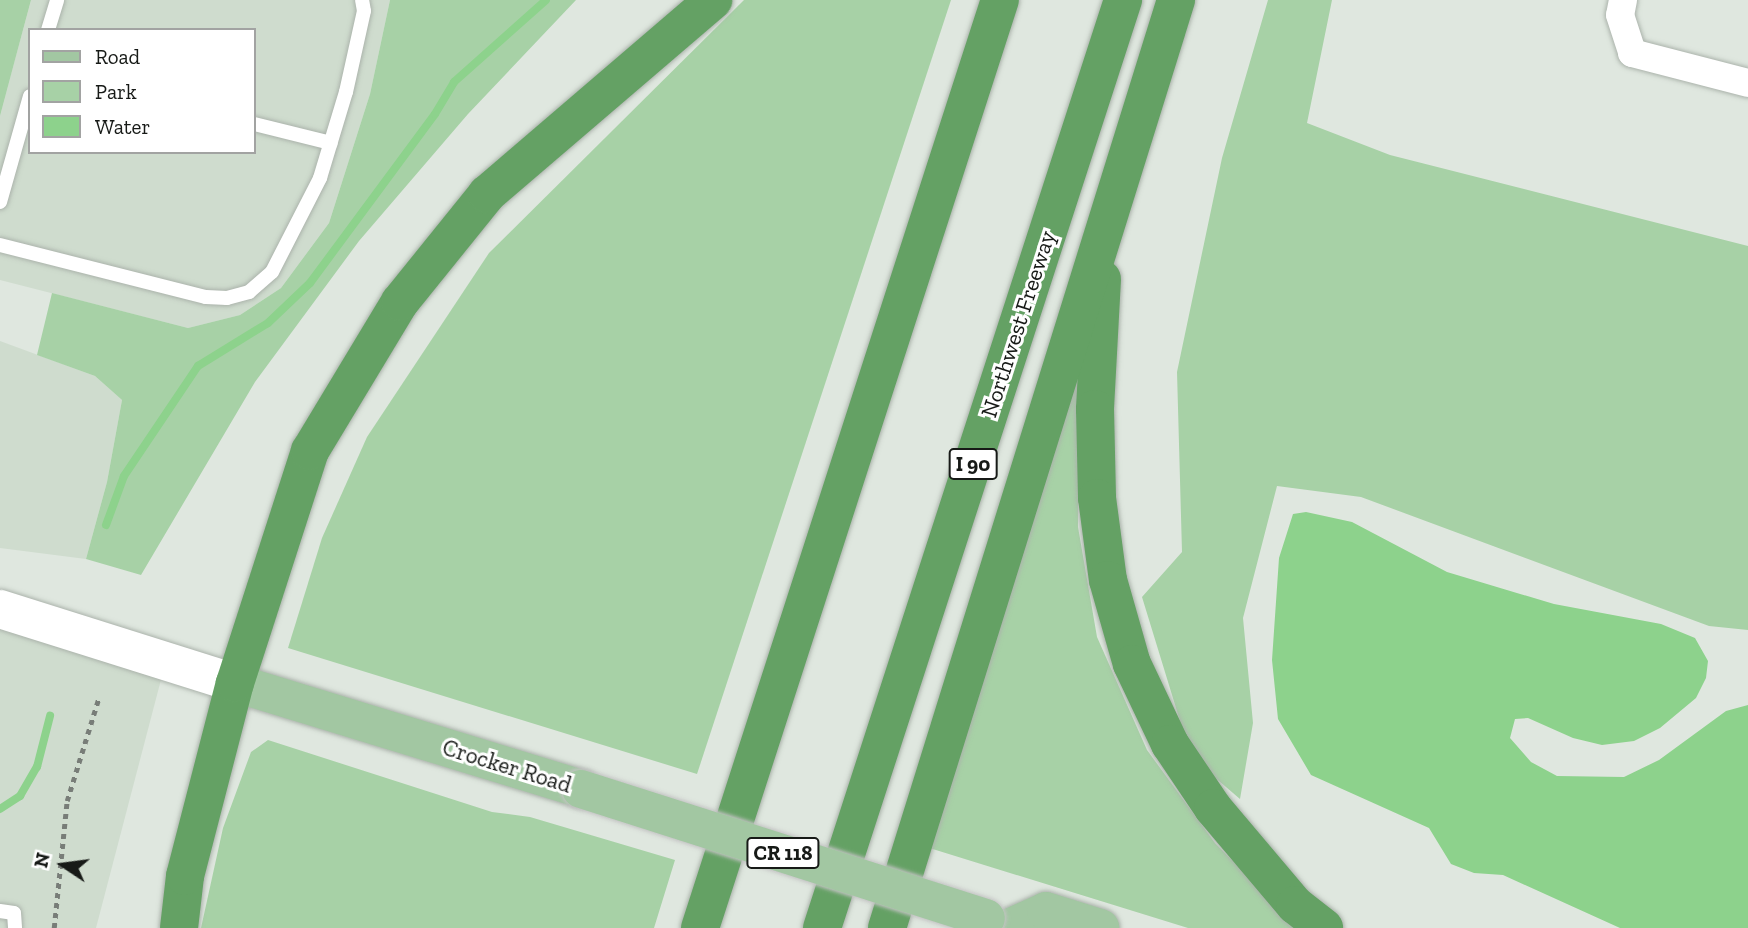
<!DOCTYPE html>
<style>
body{margin:0}
#map{position:relative;width:1748px;height:928px;overflow:hidden;background:#dfe7df;font-family:"Zilla Slab",serif}
div>[style]{position:absolute}
.built>*{inset:0;background:#cfdcce}
.green>*{inset:0;background:#a7d1a6}
.water>*{inset:0;background:#8dd28c}
.stream>*{height:8px;margin:-4px;padding:0 4px;transform-origin:4px;border-radius:4px;background:#8dd28c}
.path>*{height:4.5px;margin-top:-2.25px;transform-origin:0;background:repeating-linear-gradient(90deg,#787d78 0 5px,transparent 0 10px)}
.roads{filter:drop-shadow(0 0 2px #abb3ab) drop-shadow(0 0 2px #abb3ab)}
.service>*{height:14px;margin:-7px;padding:0 7px;transform-origin:7px;border-radius:7px;background:#fff}
.minor>*{height:28px;margin:-14px;padding:0 14px;transform-origin:14px;border-radius:14px;background:#fff}
.secondary>*{height:38px;margin:-19px;padding:0 19px;transform-origin:19px;border-radius:19px;background:#fff}
.primary>*{height:38px;margin:-19px;padding:0 19px;transform-origin:19px;border-radius:19px;background:#a2c7a2}
.motorway>*{height:38px;margin:-19px;padding:0 19px;transform-origin:19px;border-radius:19px;background:#64a164}
.bridges{filter:drop-shadow(0 0 2px #c3c3c3) drop-shadow(0 0 2px #c3c3c3)}
.primary-bridge>*{height:38px;margin:-19px;padding:0 19px;transform-origin:19px;border-radius:19px;background:#a2c7a2}
span{translate:-50% -50%;white-space:nowrap;text-align:center;line-height:1.15;-webkit-text-stroke:6px #fff;paint-order:stroke}
.shield-label span{padding:2px 5px;background:#fff;border:2px solid;border-radius:5px;-webkit-text-stroke-width:0}
.shield-label{font-size:21px;color:#171a17;font-weight:700}
.street-label{font-size:23px;color:#171a17}
.legend{position:absolute;left:28px;top:28px;width:228px;height:126px;box-sizing:border-box;background:#fff;border:2px solid #a2a3a2;margin:0;padding:9px 12px;list-style:none;font-size:21px;color:#171a17}
.legend li{display:flex;align-items:center;gap:14px;height:35px}
.legend b{width:35px;border:2px solid #a2a3a2}
.north{position:absolute;left:28px;top:830px;width:70px;height:70px;-webkit-text-stroke:5px #fff;paint-order:stroke;rotate:283deg;font-size:19px;font-weight:700;line-height:28px;text-align:center;color:#171a17}
.north::after{content:'';display:block;margin:auto;width:24px;height:32px;background:#171a17;clip-path:polygon(50% 0,100% 100%,50% 72%,0 100%)}
</style>
<div id="map">
<div class="built">
<div style="clip-path:polygon(evenodd,31px 0,390px 0,370px 94px,329px 223px,281px 288px,240px 315px,188px 328px,0 280px,0 116px,31px 0,30px 30px,254px 30px,254px 152px,30px 152px,30px 30px)"></div>
<div style="clip-path:polygon(0 341px,95px 376px,122px 400px,107px 482px,86px 559px,0 548px)"></div>
<div style="clip-path:polygon(0 622px,163px 672px,96px 928px,0 928px)"></div>
</div>
<div class="green">
<div style="clip-path:polygon(0 0,31px 0,0 116px)"></div>
<div style="clip-path:polygon(390px 0,576px 0,468px 114px,359px 241px,255px 382px,141px 575px,86px 559px,107px 482px,122px 400px,95px 376px,37px 355px,52px 293px,188px 328px,240px 315px,281px 288px,329px 223px,370px 94px)"></div>
<div style="clip-path:polygon(744px 0,951px 0,697px 774px,288px 648px,322px 538px,367px 437px,489px 253px)"></div>
<div style="clip-path:polygon(1268px 0,1332px 0,1307px 123px,1390px 155px,1748px 246px,1748px 630px,1709px 626px,1361px 497px,1277px 486px,1243px 618px,1253px 723px,1240px 799px,1191px 757px,1142px 597px,1182px 552px,1177px 372px,1222px 158px)"></div>
<div style="clip-path:polygon(1069px 377px,1078px 380px,1078px 527px,1097px 637px,1147px 750px,1215px 843px,1299px 928px,1188px 928px,923px 846px)"></div>
<div style="clip-path:polygon(268px 740px,492px 812px,530px 817px,675px 860px,654px 928px,201px 928px,223px 828px,251px 752px)"></div>
</div>
<div class="water">
<div style="clip-path:polygon(1306px 512px,1352px 522px,1447px 572px,1554px 604px,1661px 624px,1695px 638px,1708px 661px,1706px 678px,1696px 698px,1660px 728px,1634px 741px,1602px 745px,1573px 738px,1528px 718px,1515px 719px,1510px 738px,1531px 762px,1557px 776px,1624px 777px,1659px 760px,1726px 711px,1748px 705px,1748px 928px,1620px 928px,1503px 875px,1474px 873px,1451px 864px,1429px 828px,1311px 775px,1278px 719px,1272px 660px,1279px 558px,1293px 514px)"></div>
</div>
<div class="stream">
<div style="left:106px;top:525px;width:52px;rotate:-69.8deg"></div>
<div style="left:124px;top:476px;width:133px;rotate:-56.1deg"></div>
<div style="left:198px;top:366px;width:82px;rotate:-31.6deg"></div>
<div style="left:268px;top:323px;width:58px;rotate:-43.6deg"></div>
<div style="left:310px;top:283px;width:210px;rotate:-53.5deg"></div>
<div style="left:435px;top:114px;width:37px;rotate:-59deg"></div>
<div style="left:454px;top:82px;width:123px;rotate:-41.7deg"></div>
<div style="left:0;top:809px;width:24px;rotate:-33deg"></div>
<div style="left:20px;top:796px;width:34px;rotate:-60deg"></div>
<div style="left:37px;top:767px;width:53px;rotate:-75.7deg"></div>
</div>
<div class="path">
<div style="left:54px;top:928px;width:128px;rotate:-84.2deg"></div>
<div style="left:67px;top:801px;width:109px;rotate:-72.9deg"></div>
</div>
<div class="roads">
<div class="service">
<div style="left:48px;top:30px;width:31px;rotate:-73deg"></div>
<div style="left:254px;top:124px;width:79px;rotate:13.9deg"></div>
<div style="left:0;top:202px;width:110px;rotate:-74.2deg"></div>
<div style="left:0;top:245px;width:212px;rotate:14.2deg"></div>
<div style="left:206px;top:297px;width:21px;rotate:3deg"></div>
<div style="left:227px;top:298px;width:23px;rotate:-15deg"></div>
<div style="left:249px;top:292px;width:30px;rotate:-41deg"></div>
<div style="left:272px;top:272px;width:106px;rotate:-62.9deg"></div>
<div style="left:320px;top:178px;width:90px;rotate:-73.2deg"></div>
<div style="left:346px;top:92px;width:83px;rotate:-77.5deg"></div>
<div style="left:364px;top:11px;width:11px;rotate:-100deg"></div>
<div style="left:0;top:911px;width:14px;rotate:8deg"></div>
<div style="left:14px;top:913px;width:15px;rotate:86deg"></div>
</div>
<div class="minor">
<div style="left:1623px;top:0;width:15px;rotate:101deg"></div>
<div style="left:1620px;top:15px;width:40px;rotate:72deg"></div>
<div style="left:1632px;top:53px;width:120px;rotate:14.5deg"></div>
</div>
<div class="secondary">
<div style="left:0;top:609px;width:246px;rotate:17.5deg"></div>
</div>
<div class="primary">
<div style="left:235px;top:683px;width:362px;rotate:17deg"></div>
<div style="left:1013px;top:926px;width:36px;rotate:-24deg"></div>
<div style="left:1046px;top:911px;width:57px;rotate:17.5deg"></div>
</div>
<div class="motorway">
<div style="left:1102px;top:279px;width:130px;rotate:93.1deg"></div>
<div style="left:1095px;top:409px;width:89px;rotate:88.7deg"></div>
<div style="left:1097px;top:498px;width:83px;rotate:82.4deg"></div>
<div style="left:1108px;top:580px;width:87px;rotate:74.1deg"></div>
<div style="left:1132px;top:664px;width:89px;rotate:64.6deg"></div>
<div style="left:1170px;top:744px;width:77px;rotate:56.1deg"></div>
<div style="left:1213px;top:808px;width:127px;rotate:49.8deg"></div>
<div style="left:1295px;top:905px;width:37px;rotate:38deg"></div>
<div style="left:179px;top:928px;width:52px;rotate:-83.4deg"></div>
<div style="left:185px;top:876px;width:199px;rotate:-75.5deg"></div>
<div style="left:235px;top:683px;width:244px;rotate:-72.1deg"></div>
<div style="left:310px;top:451px;width:174px;rotate:-58.9deg"></div>
<div style="left:400px;top:302px;width:139px;rotate:-51.1deg"></div>
<div style="left:487px;top:194px;width:298px;rotate:-40.6deg"></div>
<div style="left:700px;top:928px;width:975px;rotate:-72.09deg"></div>
<div style="left:822px;top:928px;width:976px;rotate:-72.03deg"></div>
<div style="left:887px;top:928px;width:972px;rotate:-72.7deg"></div>
</div>
</div>
<div class="bridges">
<div class="primary-bridge">
<div style="left:581px;top:789px;width:425px;rotate:17.7deg"></div>
</div>
</div>
<div class="shield-label">
<span style="left:973px;top:464px">I 90</span>
<span style="left:783px;top:853px">CR 118</span>
</div>
<div class="street-label">
<span style="left:1018px;top:324px;rotate:-72deg">Northwest Freeway</span>
<span style="left:507px;top:766px;rotate:17deg">Crocker Road</span>
</div>
<ul class="legend">
<li><b style="height:9px;background:#a2c7a2"></b>Road</li>
<li><b style="height:19px;background:#a7d1a6"></b>Park</li>
<li><b style="height:19px;background:#8dd28c"></b>Water</li>
</ul>
<div class="north">N</div>
</div>
